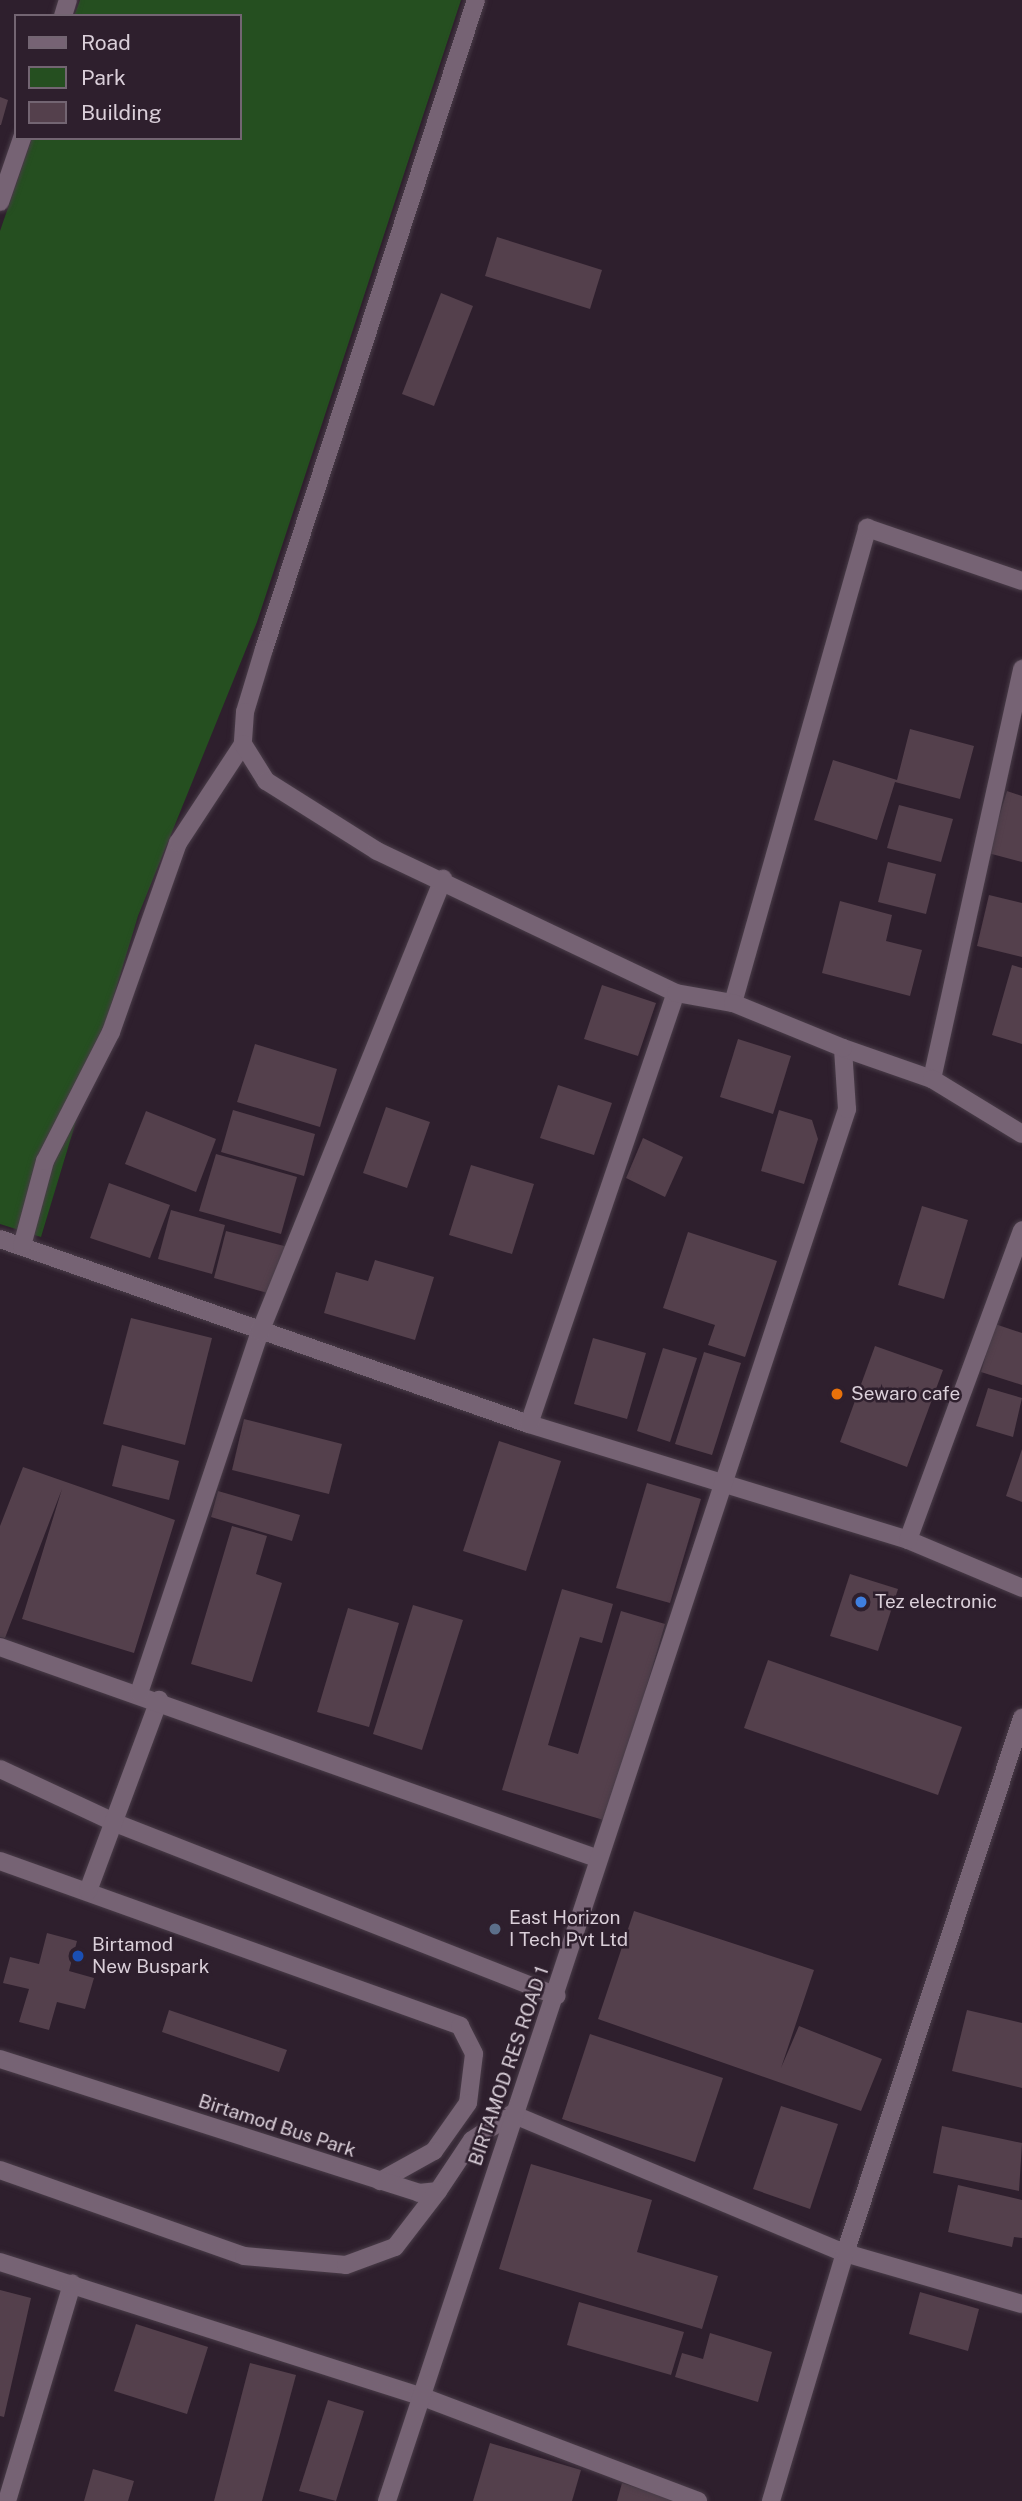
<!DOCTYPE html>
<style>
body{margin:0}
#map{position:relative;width:1022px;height:2501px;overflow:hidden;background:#2e1f2d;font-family:"Public Sans",sans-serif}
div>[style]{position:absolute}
.green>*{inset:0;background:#254f20}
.building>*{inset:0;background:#54404c}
.roads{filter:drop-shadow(0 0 2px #493c48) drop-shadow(0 0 2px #493c48)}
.service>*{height:18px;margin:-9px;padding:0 9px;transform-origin:9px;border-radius:9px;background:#766374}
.minor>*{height:18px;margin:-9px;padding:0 9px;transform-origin:9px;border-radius:9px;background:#766374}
.tertiary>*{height:18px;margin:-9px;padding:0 9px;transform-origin:9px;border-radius:9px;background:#766374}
.dots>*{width:19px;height:19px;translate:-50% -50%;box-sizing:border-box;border:4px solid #2e1f2d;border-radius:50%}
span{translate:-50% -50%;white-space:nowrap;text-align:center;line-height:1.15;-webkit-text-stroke:5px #2e1f2d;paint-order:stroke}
.poi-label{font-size:19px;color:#dacfd9}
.left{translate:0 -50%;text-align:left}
.street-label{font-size:19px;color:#dacfd9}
.legend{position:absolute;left:14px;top:14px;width:228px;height:126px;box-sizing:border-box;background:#2e1f2d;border:2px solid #736572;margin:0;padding:9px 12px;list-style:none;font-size:21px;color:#dacfd9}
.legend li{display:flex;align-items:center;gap:14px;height:35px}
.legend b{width:35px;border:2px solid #736572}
</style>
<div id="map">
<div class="green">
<div style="clip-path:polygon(80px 0,461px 0,257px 622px,138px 916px,41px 1237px,0 1224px,0 231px,32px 138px,240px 138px,240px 16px,74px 16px)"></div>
</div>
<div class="building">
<div style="clip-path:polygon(0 97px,8px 100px,1px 125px,0 125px)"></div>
<div style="clip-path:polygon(497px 237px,602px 270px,590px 309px,485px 276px)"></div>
<div style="clip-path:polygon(441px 293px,473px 306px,434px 406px,402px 394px)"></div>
<div style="clip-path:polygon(910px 729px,974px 746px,960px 799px,895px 782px,877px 840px,814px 820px,833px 760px,897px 780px)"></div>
<div style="clip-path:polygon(1007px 791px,1022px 796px,1022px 862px,988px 853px)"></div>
<div style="clip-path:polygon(899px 805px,953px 819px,941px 862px,887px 848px)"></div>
<div style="clip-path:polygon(888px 862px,936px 874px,926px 914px,878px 902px)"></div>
<div style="clip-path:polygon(989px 895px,1022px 903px,1022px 957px,977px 946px)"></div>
<div style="clip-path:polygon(840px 901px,892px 915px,886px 941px,922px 950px,910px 996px,822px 973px)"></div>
<div style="clip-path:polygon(1012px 965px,1022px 968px,1022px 1044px,992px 1035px)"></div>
<div style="clip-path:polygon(602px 985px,656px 1003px,638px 1056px,584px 1039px)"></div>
<div style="clip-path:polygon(738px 1039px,791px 1056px,773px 1114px,720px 1097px)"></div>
<div style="clip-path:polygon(255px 1044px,337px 1069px,320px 1127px,237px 1102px)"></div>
<div style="clip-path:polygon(558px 1085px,612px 1103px,594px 1155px,540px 1138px)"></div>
<div style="clip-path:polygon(386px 1107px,430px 1122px,407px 1188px,363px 1173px)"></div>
<div style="clip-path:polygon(233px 1110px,315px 1134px,304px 1176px,221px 1152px)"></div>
<div style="clip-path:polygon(779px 1110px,812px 1120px,818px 1139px,804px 1184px,761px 1171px)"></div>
<div style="clip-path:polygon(146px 1111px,216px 1139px,196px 1192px,125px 1164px)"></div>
<div style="clip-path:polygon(643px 1138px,683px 1157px,665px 1197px,626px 1178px)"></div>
<div style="clip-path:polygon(216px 1154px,297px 1177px,281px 1234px,199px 1211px)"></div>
<div style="clip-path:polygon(471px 1165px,534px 1184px,512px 1254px,449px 1235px)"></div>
<div style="clip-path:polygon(109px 1183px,170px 1205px,150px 1258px,90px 1238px)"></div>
<div style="clip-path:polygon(922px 1206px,968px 1220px,944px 1299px,898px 1285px)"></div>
<div style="clip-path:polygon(171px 1210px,225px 1225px,212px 1274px,158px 1259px)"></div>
<div style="clip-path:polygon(226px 1231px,288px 1247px,275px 1295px,214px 1278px)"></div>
<div style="clip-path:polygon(688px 1232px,777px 1261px,745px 1357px,708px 1345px,715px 1325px,663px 1308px)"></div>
<div style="clip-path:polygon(375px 1260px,434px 1277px,415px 1340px,324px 1313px,336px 1272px,368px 1281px)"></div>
<div style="clip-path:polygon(131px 1318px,212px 1338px,185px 1445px,103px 1424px)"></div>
<div style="clip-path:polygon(995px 1324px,1022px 1333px,1022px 1385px,981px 1372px)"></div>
<div style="clip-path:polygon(593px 1338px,646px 1353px,627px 1419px,574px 1404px)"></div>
<div style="clip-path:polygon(875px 1346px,943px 1370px,907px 1467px,840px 1442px)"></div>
<div style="clip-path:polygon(663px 1348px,697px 1358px,670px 1442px,637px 1431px)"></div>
<div style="clip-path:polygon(704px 1352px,741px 1363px,712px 1455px,675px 1444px)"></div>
<div style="clip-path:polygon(988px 1388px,1022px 1398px,1013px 1437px,976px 1426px)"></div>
<div style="clip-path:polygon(244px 1419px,342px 1444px,329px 1494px,232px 1470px)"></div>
<div style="clip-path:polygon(499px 1441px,561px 1461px,526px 1571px,463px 1551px)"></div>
<div style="clip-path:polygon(122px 1445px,179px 1461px,169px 1500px,112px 1486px)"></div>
<div style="clip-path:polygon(1022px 1449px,1022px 1502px,1006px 1496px)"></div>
<div style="clip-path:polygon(23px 1467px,175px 1520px,134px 1653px,22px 1619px,62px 1489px,5px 1638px,0 1637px,0 1526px)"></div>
<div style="clip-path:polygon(647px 1483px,701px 1499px,670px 1603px,616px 1588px)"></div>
<div style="clip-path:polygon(218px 1491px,300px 1515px,292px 1541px,211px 1517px)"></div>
<div style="clip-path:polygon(232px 1526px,267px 1536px,256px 1574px,282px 1583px,252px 1682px,191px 1664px)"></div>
<div style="clip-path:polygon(850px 1574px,898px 1589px,878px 1651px,830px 1636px)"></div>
<div style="clip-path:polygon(562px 1589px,613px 1604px,602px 1643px,580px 1637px,548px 1745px,578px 1754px,621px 1611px,665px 1624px,607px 1821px,502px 1790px)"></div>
<div style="clip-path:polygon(413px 1605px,463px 1620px,422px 1750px,373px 1734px)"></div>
<div style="clip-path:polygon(348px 1608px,399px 1623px,369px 1727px,317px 1712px)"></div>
<div style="clip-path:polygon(768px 1660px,962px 1727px,938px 1795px,744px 1728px)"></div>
<div style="clip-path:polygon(634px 1911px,814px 1970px,781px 2068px,799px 2026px,882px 2059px,861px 2111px,598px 2019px)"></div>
<div style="clip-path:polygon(47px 1933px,77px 1941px,69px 1971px,94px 1978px,85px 2009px,57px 2002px,49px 2030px,19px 2022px,29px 1989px,3px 1983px,10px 1957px,39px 1964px)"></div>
<div style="clip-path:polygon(169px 2010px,287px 2050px,279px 2072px,162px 2032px)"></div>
<div style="clip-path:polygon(967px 2010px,1022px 2023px,1022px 2088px,952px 2071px)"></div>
<div style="clip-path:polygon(590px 2034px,723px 2078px,695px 2162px,562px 2119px)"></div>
<div style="clip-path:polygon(781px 2106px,838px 2124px,810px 2209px,753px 2189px)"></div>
<div style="clip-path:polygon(942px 2126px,1022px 2143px,1019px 2191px,933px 2173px)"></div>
<div style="clip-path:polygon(531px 2164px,652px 2200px,637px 2252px,718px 2276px,702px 2329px,499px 2269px)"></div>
<div style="clip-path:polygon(958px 2185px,1022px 2200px,1022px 2238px,1014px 2237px,1012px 2247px,948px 2232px)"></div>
<div style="clip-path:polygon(0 2290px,31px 2298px,4px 2417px,0 2416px)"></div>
<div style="clip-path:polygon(920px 2292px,979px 2309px,968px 2351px,909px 2334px)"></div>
<div style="clip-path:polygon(579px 2302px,684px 2332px,671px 2375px,567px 2345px)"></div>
<div style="clip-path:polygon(136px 2324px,208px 2347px,187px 2414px,114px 2391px)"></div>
<div style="clip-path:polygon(710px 2333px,772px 2352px,758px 2402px,675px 2377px,682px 2353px,703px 2359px)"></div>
<div style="clip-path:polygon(250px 2363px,296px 2375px,262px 2501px,214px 2501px)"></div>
<div style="clip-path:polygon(328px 2400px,364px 2411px,336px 2501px,299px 2491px)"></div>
<div style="clip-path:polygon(490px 2443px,581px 2470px,572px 2501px,473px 2501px)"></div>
<div style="clip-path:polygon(93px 2469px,134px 2481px,128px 2501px,84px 2501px)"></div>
<div style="clip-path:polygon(622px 2483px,676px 2500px,676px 2501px,617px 2501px)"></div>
</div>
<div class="roads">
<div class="service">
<div style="left:0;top:1769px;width:130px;rotate:25deg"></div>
<div style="left:118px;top:1824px;width:471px;rotate:21.4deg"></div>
<div style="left:0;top:1861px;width:489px;rotate:19.7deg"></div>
<div style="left:460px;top:2026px;width:31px;rotate:63deg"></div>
<div style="left:474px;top:2054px;width:49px;rotate:97deg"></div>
<div style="left:468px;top:2103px;width:59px;rotate:125.3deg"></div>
<div style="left:434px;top:2151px;width:62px;rotate:150.9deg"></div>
<div style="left:88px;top:1891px;width:204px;rotate:-69.6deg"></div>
<div style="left:0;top:2059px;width:440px;rotate:17.7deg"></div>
<div style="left:419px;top:2193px;width:19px;rotate:-6deg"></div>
<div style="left:438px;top:2191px;width:61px;rotate:-56.3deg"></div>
<div style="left:472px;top:2140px;width:48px;rotate:-33deg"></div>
<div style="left:0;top:2170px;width:259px;rotate:19.4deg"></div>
<div style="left:244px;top:2256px;width:102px;rotate:5deg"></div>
<div style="left:346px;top:2265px;width:52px;rotate:-20.2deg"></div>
<div style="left:395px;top:2247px;width:71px;rotate:-52.5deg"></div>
</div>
<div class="minor">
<div style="left:63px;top:16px;width:17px;rotate:-73deg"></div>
<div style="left:0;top:202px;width:68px;rotate:-71deg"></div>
<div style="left:733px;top:1003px;width:494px;rotate:-74.2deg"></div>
<div style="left:867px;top:528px;width:164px;rotate:18.9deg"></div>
<div style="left:932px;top:1079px;width:420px;rotate:-77.6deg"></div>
<div style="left:0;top:1239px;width:560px;rotate:19.28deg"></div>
<div style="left:529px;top:1424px;width:396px;rotate:17deg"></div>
<div style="left:908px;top:1540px;width:124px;rotate:22.8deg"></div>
<div style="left:22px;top:1246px;width:88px;rotate:-74.9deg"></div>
<div style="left:45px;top:1161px;width:145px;rotate:-62.9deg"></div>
<div style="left:111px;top:1032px;width:201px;rotate:-70.5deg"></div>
<div style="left:178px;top:843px;width:118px;rotate:-56.7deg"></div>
<div style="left:529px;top:1424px;width:455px;rotate:-71.2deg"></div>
<div style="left:908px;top:1540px;width:330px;rotate:-69.8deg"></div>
<div style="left:0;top:1647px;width:635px;rotate:19.49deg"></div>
<div style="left:139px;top:1693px;width:381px;rotate:-71.5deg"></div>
<div style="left:260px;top:1332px;width:489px;rotate:-68deg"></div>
<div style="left:512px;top:2114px;width:361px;rotate:22.7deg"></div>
<div style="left:845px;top:2253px;width:184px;rotate:16.1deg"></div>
<div style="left:0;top:2262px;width:444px;rotate:17.7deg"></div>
<div style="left:423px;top:2397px;width:294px;rotate:20.7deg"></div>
<div style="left:7px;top:2501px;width:227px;rotate:-73.3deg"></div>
<div style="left:387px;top:2501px;width:1466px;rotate:-71.71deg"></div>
<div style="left:847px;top:1109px;width:61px;rotate:-93.8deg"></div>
<div style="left:843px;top:1048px;width:94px;rotate:19.2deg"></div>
<div style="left:932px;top:1079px;width:105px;rotate:31.4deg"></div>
<div style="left:771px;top:2501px;width:259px;rotate:-73.4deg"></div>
<div style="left:845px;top:2253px;width:564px;rotate:-71.69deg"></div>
</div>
<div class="tertiary">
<div style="left:476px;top:0;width:683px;rotate:108.09deg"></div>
<div style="left:264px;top:649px;width:66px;rotate:106.8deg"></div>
<div style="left:245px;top:712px;width:32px;rotate:94deg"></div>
<div style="left:243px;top:744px;width:44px;rotate:58.1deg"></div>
<div style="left:266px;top:781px;width:131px;rotate:32.2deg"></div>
<div style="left:377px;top:851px;width:331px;rotate:25.4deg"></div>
<div style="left:676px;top:993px;width:58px;rotate:10deg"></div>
<div style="left:733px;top:1003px;width:119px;rotate:22.2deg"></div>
</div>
</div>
<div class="dots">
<div style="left:837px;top:1394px;background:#e8710a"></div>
<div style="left:861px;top:1602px;background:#3f7fe0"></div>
<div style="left:495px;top:1929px;background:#5c6f8a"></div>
<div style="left:78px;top:1956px;background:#1a4fb4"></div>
</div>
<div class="poi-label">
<span class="left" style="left:851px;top:1394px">Sewaro cafe</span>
<span class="left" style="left:875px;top:1602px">Tez electronic</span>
<span class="left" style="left:509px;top:1929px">East Horizon<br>I Tech Pvt Ltd</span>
<span class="left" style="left:92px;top:1956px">Birtamod<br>New Buspark</span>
</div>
<div class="street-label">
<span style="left:509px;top:2066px;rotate:-71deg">BIRTAMOD RES ROAD 1</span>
<span style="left:277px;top:2126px;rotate:18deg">Birtamod Bus Park</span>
</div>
<ul class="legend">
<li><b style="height:9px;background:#766374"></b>Road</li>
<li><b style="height:19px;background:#254f20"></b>Park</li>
<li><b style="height:19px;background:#54404c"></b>Building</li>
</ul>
</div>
